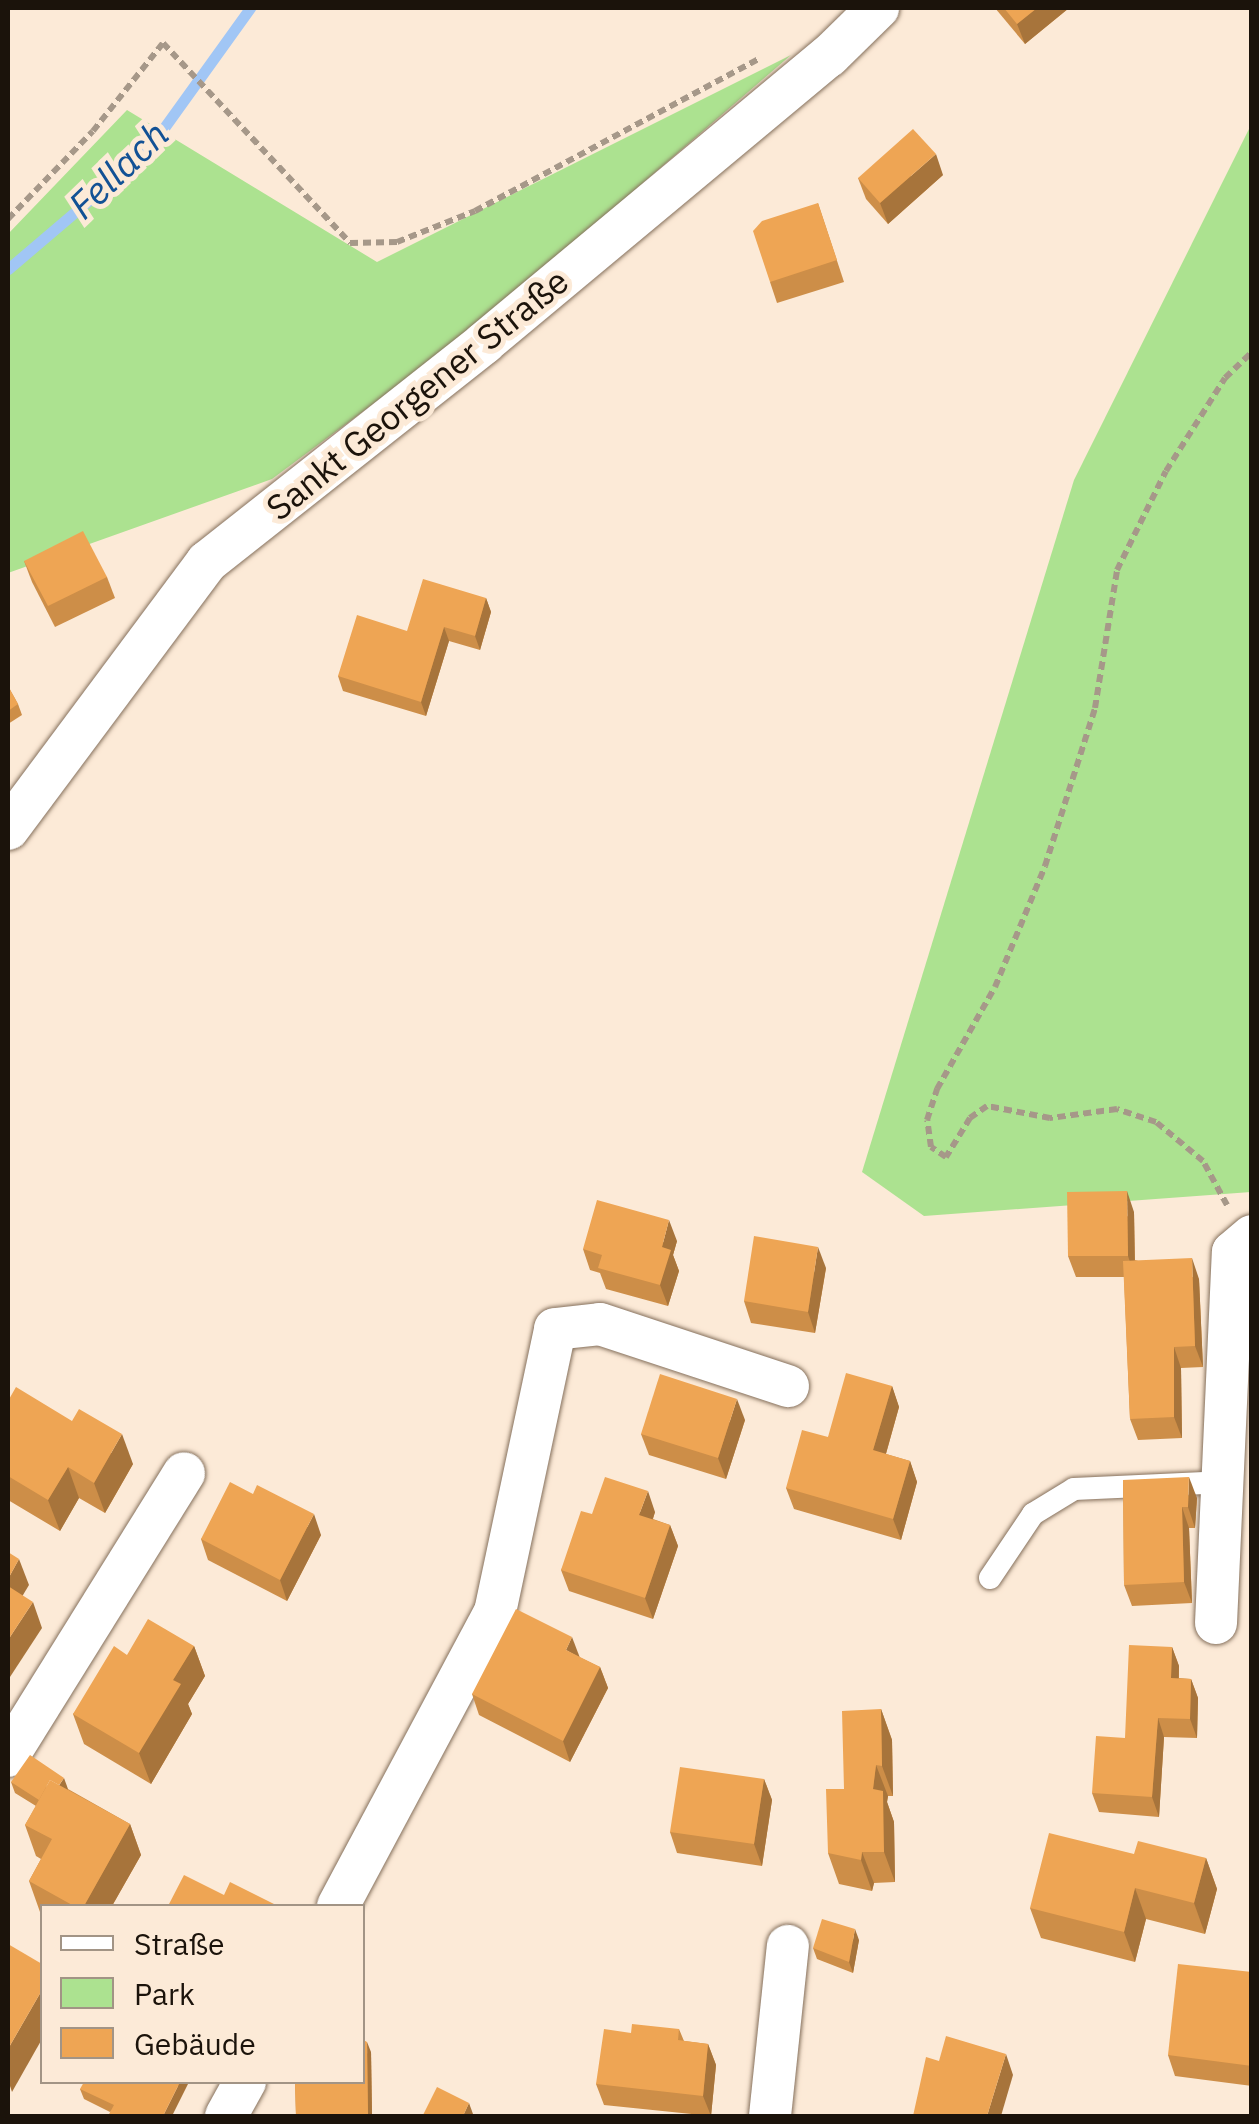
<!DOCTYPE html>
<meta charset="utf-8">
<style>
body{margin:0}
#map{position:relative;width:1259px;height:2124px;overflow:hidden;background:#fcead7;font-family:"IBM Plex Sans",sans-serif}
div>[style]{position:absolute}
.green>*{inset:0;background:#ace290}
.stream>*{height:11px;margin:-5.5px;padding:0 5.5px;transform-origin:5.5px;border-radius:5.5px;background:#a1c6f5}
.path>*{height:6px;margin-top:-3px;transform-origin:0;background:repeating-linear-gradient(90deg,#a69889 0 8px,transparent 0 13px)}
.roads{filter:drop-shadow(0 0 2px #85705c) drop-shadow(0 0 2px #85705c)}
.lane>*{height:22px;margin:-11px;padding:0 11px;transform-origin:11px;border-radius:11px;background:#fff}
.street>*{height:42px;margin:-21px;padding:0 21px;transform-origin:21px;border-radius:21px;background:#fff}
.wall>*{inset:0;background:#cd8e48}
.shaded-wall>*{inset:0;background:#a7743b}
.building>*{inset:0;background:#eea554}
span{translate:-50% -50%;white-space:nowrap;text-align:center;line-height:1.15;-webkit-text-stroke:10px #fcead7;paint-order:stroke}
.street-label{font-size:35px;color:#1b130b}
.water-label{font-size:38px;color:#125195;font-style:italic}
.frame{position:absolute;inset:0;border:10px solid #1b130b;pointer-events:none}
.legend{position:absolute;left:40px;top:1904px;width:325px;height:180px;box-sizing:border-box;background:#fcead7;border:2px solid #a29485;margin:0;padding:12px 18px;list-style:none;font-size:30px;color:#1b130b}
.legend li{display:flex;align-items:center;gap:20px;height:50px}
.legend b{width:50px;border:2px solid #a29485}
</style>
<div id="map">
<div class="green">
<div style="clip-path:polygon(791px 55px,474px 329px,272px 479px,8px 573px,8px 234px,127px 110px,377px 262px)"></div>
<div style="clip-path:polygon(1251px 125px,1251px 1192px,924px 1216px,862px 1172px,1074px 480px)"></div>
</div>
<div class="stream">
<div style="left:8px;top:269px;width:184px;rotate:-40.4deg"></div>
<div style="left:148px;top:150px;width:175px;rotate:-54.3deg"></div>
</div>
<div class="path">
<div style="left:8px;top:219px;width:122px;rotate:-46deg"></div>
<div style="left:93px;top:131px;width:112px;rotate:-51.5deg"></div>
<div style="left:163px;top:43px;width:274px;rotate:46.9deg"></div>
<div style="left:350px;top:243px;width:47px;rotate:-1.2deg"></div>
<div style="left:397px;top:242px;width:84px;rotate:-21.7deg"></div>
<div style="left:475px;top:211px;width:323px;rotate:-28.2deg"></div>
<div style="left:1227px;top:1205px;width:50px;rotate:-118.6deg"></div>
<div style="left:1203px;top:1161px;width:61px;rotate:-140.3deg"></div>
<div style="left:1156px;top:1122px;width:41px;rotate:-161.6deg"></div>
<div style="left:1117px;top:1109px;width:68px;rotate:172.3deg"></div>
<div style="left:1050px;top:1118px;width:64px;rotate:-169.2deg"></div>
<div style="left:987px;top:1106px;width:21px;rotate:145deg"></div>
<div style="left:970px;top:1118px;width:46px;rotate:121.6deg"></div>
<div style="left:946px;top:1157px;width:18px;rotate:-146deg"></div>
<div style="left:931px;top:1147px;width:27px;rotate:-98deg"></div>
<div style="left:927px;top:1120px;width:33px;rotate:-72deg"></div>
<div style="left:937px;top:1089px;width:117px;rotate:-60.4deg"></div>
<div style="left:995px;top:987px;width:131px;rotate:-67.5deg"></div>
<div style="left:1045px;top:866px;width:166px;rotate:-72.4deg"></div>
<div style="left:1095px;top:708px;width:140px;rotate:-80.9deg"></div>
<div style="left:1117px;top:570px;width:110px;rotate:-63.7deg"></div>
<div style="left:1166px;top:471px;width:110px;rotate:-57.6deg"></div>
<div style="left:1225px;top:378px;width:37px;rotate:-44deg"></div>
</div>
<div class="roads">
<div class="lane">
<div style="left:990px;top:1578px;width:77px;rotate:-56.1deg"></div>
<div style="left:1033px;top:1514px;width:48px;rotate:-31.4deg"></div>
<div style="left:1074px;top:1489px;width:152px;rotate:-2.6deg"></div>
</div>
<div class="street">
<div style="left:8px;top:829px;width:333px;rotate:-53.3deg"></div>
<div style="left:207px;top:562px;width:353px;rotate:-38.3deg"></div>
<div style="left:484px;top:343px;width:449px;rotate:-39.8deg"></div>
<div style="left:829px;top:56px;width:69px;rotate:-44.4deg"></div>
<div style="left:1216px;top:1623px;width:371px;rotate:-87.4deg"></div>
<div style="left:1233px;top:1252px;width:25px;rotate:-40deg"></div>
<div style="left:8px;top:1756px;width:333px;rotate:-58.1deg"></div>
<div style="left:338px;top:1906px;width:333px;rotate:-61.9deg"></div>
<div style="left:495px;top:1612px;width:289px;rotate:-78deg"></div>
<div style="left:555px;top:1329px;width:45px;rotate:-6.3deg"></div>
<div style="left:600px;top:1324px;width:198px;rotate:18.3deg"></div>
<div style="left:226px;top:2116px;width:39px;rotate:-61deg"></div>
<div style="left:770px;top:2116px;width:171px;rotate:-84deg"></div>
</div>
</div>
<div class="wall">
<div style="clip-path:polygon(995px 8px,1069px 8px,1025px 44px)"></div>
<div style="clip-path:polygon(943px 175px,888px 224px,866px 199px,858px 178px)"></div>
<div style="clip-path:polygon(818px 203px,844px 282px,777px 303px,770px 282px)"></div>
<div style="clip-path:polygon(24px 561px,107px 577px,115px 598px,55px 627px,32px 582px)"></div>
<div style="clip-path:polygon(486px 598px,491px 612px,480px 650px,449px 641px,426px 716px,343px 691px,338px 676px)"></div>
<div style="clip-path:polygon(8px 686px,18px 704px,22px 715px,8px 724px)"></div>
<div style="clip-path:polygon(1134px 1212px,1135px 1260px,1199px 1279px,1203px 1367px,1181px 1368px,1182px 1438px,1138px 1440px,1130px 1419px,1124px 1277px,1076px 1277px,1068px 1256px)"></div>
<div style="clip-path:polygon(677px 1241px,673px 1255px,679px 1271px,668px 1306px,606px 1289px,600px 1273px,590px 1270px,583px 1249px)"></div>
<div style="clip-path:polygon(826px 1268px,815px 1333px,751px 1323px,744px 1301px)"></div>
<div style="clip-path:polygon(892px 1386px,899px 1407px,886px 1454px,910px 1461px,917px 1482px,901px 1540px,794px 1509px,786px 1488px,828px 1437px)"></div>
<div style="clip-path:polygon(8px 1401px,133px 1464px,105px 1513px,79px 1498px,60px 1531px,8px 1500px)"></div>
<div style="clip-path:polygon(745px 1420px,726px 1479px,649px 1455px,641px 1434px)"></div>
<div style="clip-path:polygon(1123px 1480px,1197px 1498px,1195px 1528px,1189px 1528px,1192px 1603px,1132px 1606px,1124px 1585px)"></div>
<div style="clip-path:polygon(253px 1494px,321px 1535px,287px 1601px,208px 1560px,201px 1539px)"></div>
<div style="clip-path:polygon(655px 1512px,653px 1519px,670px 1525px,678px 1546px,653px 1619px,569px 1591px,561px 1570px,592px 1514px)"></div>
<div style="clip-path:polygon(194px 1646px,205px 1676px,188px 1704px,192px 1714px,151px 1784px,84px 1744px,73px 1714px,127px 1655px)"></div>
<div style="clip-path:polygon(1172px 1647px,1179px 1666px,1179px 1678px,1191px 1679px,1198px 1698px,1197px 1738px,1164px 1737px,1159px 1817px,1099px 1812px,1092px 1793px,1125px 1738px)"></div>
<div style="clip-path:polygon(579px 1657px,600px 1667px,608px 1688px,570px 1762px,479px 1715px,472px 1694px)"></div>
<div style="clip-path:polygon(881px 1709px,892px 1740px,893px 1796px,888px 1796px,887px 1802px,894px 1822px,895px 1882px,874px 1883px,872px 1891px,839px 1884px,828px 1853px,844px 1789px)"></div>
<div style="clip-path:polygon(764px 1779px,772px 1800px,762px 1866px,677px 1853px,670px 1832px)"></div>
<div style="clip-path:polygon(11px 1782px,68px 1789px,130px 1824px,141px 1855px,112px 1906px,42px 1906px,42px 1914px,40px 1912px,29px 1881px,41px 1859px,36px 1856px,25px 1825px,36px 1806px,15px 1793px)"></div>
<div style="clip-path:polygon(1134px 1854px,1206px 1858px,1217px 1889px,1205px 1934px,1146px 1919px,1135px 1962px,1041px 1938px,1030px 1908px)"></div>
<div style="clip-path:polygon(859px 1940px,853px 1973px,817px 1959px,813px 1948px)"></div>
<div style="clip-path:polygon(1252px 1972px,1252px 2086px,1175px 2076px,1168px 2055px)"></div>
<div style="clip-path:polygon(679px 2029px,684px 2041px,708px 2044px,716px 2065px,711px 2116px,604px 2105px,596px 2084px,631px 2033px)"></div>
<div style="clip-path:polygon(371px 2052px,372px 2116px,296px 2116px,295px 2082px)"></div>
<div style="clip-path:polygon(189px 2082px,110px 2112px,84px 2099px,80px 2089px)"></div>
</div>
<div class="shaded-wall">
<div style="clip-path:polygon(1037px 8px,1069px 8px,1025px 44px,1017px 24px)"></div>
<div style="clip-path:polygon(936px 154px,943px 175px,888px 224px,880px 203px)"></div>
<div style="clip-path:polygon(486px 598px,491px 612px,480px 650px,475px 636px)"></div>
<div style="clip-path:polygon(444px 627px,449px 641px,426px 716px,421px 702px)"></div>
<div style="clip-path:polygon(1127px 1191px,1134px 1212px,1135px 1277px,1128px 1256px)"></div>
<div style="clip-path:polygon(669px 1220px,677px 1241px,673px 1255px,679px 1271px,668px 1306px,660px 1285px,662px 1247px)"></div>
<div style="clip-path:polygon(818px 1247px,826px 1268px,815px 1333px,808px 1312px)"></div>
<div style="clip-path:polygon(1192px 1258px,1199px 1279px,1203px 1367px,1195px 1346px)"></div>
<div style="clip-path:polygon(1174px 1347px,1181px 1368px,1182px 1438px,1174px 1417px)"></div>
<div style="clip-path:polygon(892px 1386px,899px 1407px,881px 1471px,873px 1450px)"></div>
<div style="clip-path:polygon(737px 1399px,745px 1420px,726px 1479px,718px 1458px)"></div>
<div style="clip-path:polygon(122px 1434px,133px 1464px,105px 1513px,94px 1483px)"></div>
<div style="clip-path:polygon(910px 1461px,917px 1482px,901px 1540px,893px 1519px)"></div>
<div style="clip-path:polygon(68px 1467px,79px 1498px,60px 1531px,48px 1500px)"></div>
<div style="clip-path:polygon(1189px 1477px,1197px 1498px,1195px 1528px,1188px 1507px)"></div>
<div style="clip-path:polygon(648px 1491px,655px 1512px,647px 1536px,639px 1515px)"></div>
<div style="clip-path:polygon(1182px 1507px,1189px 1528px,1192px 1603px,1184px 1582px)"></div>
<div style="clip-path:polygon(314px 1514px,321px 1535px,287px 1601px,280px 1580px)"></div>
<div style="clip-path:polygon(670px 1525px,678px 1546px,653px 1619px,645px 1598px)"></div>
<div style="clip-path:polygon(19px 1559px,29px 1585px,14px 1610px,8px 1593px,8px 1579px)"></div>
<div style="clip-path:polygon(33px 1602px,42px 1628px,10px 1677px,8px 1670px,8px 1640px)"></div>
<div style="clip-path:polygon(572px 1637px,580px 1658px,566px 1650px)"></div>
<div style="clip-path:polygon(194px 1646px,205px 1676px,188px 1704px,192px 1714px,151px 1784px,139px 1753px,173px 1680px)"></div>
<div style="clip-path:polygon(1172px 1647px,1179px 1666px,1178px 1697px,1171px 1678px)"></div>
<div style="clip-path:polygon(600px 1667px,608px 1688px,570px 1762px,563px 1741px)"></div>
<div style="clip-path:polygon(1191px 1679px,1198px 1698px,1197px 1738px,1190px 1719px)"></div>
<div style="clip-path:polygon(881px 1709px,892px 1740px,893px 1796px,882px 1766px)"></div>
<div style="clip-path:polygon(1158px 1718px,1164px 1737px,1159px 1817px,1152px 1797px)"></div>
<div style="clip-path:polygon(876px 1765px,888px 1796px,887px 1802px,894px 1822px,895px 1882px,884px 1852px,873px 1789px)"></div>
<div style="clip-path:polygon(64px 1778px,68px 1789px,50px 1816px,46px 1805px)"></div>
<div style="clip-path:polygon(764px 1779px,772px 1800px,762px 1866px,754px 1844px)"></div>
<div style="clip-path:polygon(130px 1824px,141px 1855px,112px 1906px,84px 1906px)"></div>
<div style="clip-path:polygon(862px 1852px,874px 1883px,872px 1891px,861px 1860px)"></div>
<div style="clip-path:polygon(1206px 1858px,1217px 1889px,1205px 1934px,1194px 1903px)"></div>
<div style="clip-path:polygon(1135px 1888px,1146px 1919px,1135px 1962px,1124px 1932px)"></div>
<div style="clip-path:polygon(855px 1929px,859px 1940px,853px 1973px,849px 1962px)"></div>
<div style="clip-path:polygon(42px 1990px,42px 2039px,12px 2092px,8px 2080px,8px 2049px)"></div>
<div style="clip-path:polygon(367px 2042px,371px 2052px,372px 2116px,369px 2116px,368px 2114px)"></div>
<div style="clip-path:polygon(708px 2044px,716px 2065px,711px 2116px,703px 2096px)"></div>
<div style="clip-path:polygon(1006px 2054px,1013px 2075px,1001px 2116px,987px 2116px)"></div>
<div style="clip-path:polygon(180px 2082px,189px 2082px,172px 2116px,163px 2116px)"></div>
<div style="clip-path:polygon(469px 2103px,473px 2114px,472px 2116px,463px 2116px)"></div>
</div>
<div class="building">
<div style="clip-path:polygon(1004px 8px,1037px 8px,1017px 24px)"></div>
<div style="clip-path:polygon(913px 129px,936px 154px,880px 203px,858px 178px)"></div>
<div style="clip-path:polygon(818px 203px,837px 260px,770px 282px,753px 231px,762px 221px)"></div>
<div style="clip-path:polygon(83px 531px,107px 577px,48px 606px,24px 561px)"></div>
<div style="clip-path:polygon(423px 579px,486px 598px,475px 636px,444px 627px,421px 702px,338px 676px,357px 615px,407px 631px)"></div>
<div style="clip-path:polygon(8px 686px,18px 704px,8px 711px)"></div>
<div style="clip-path:polygon(1127px 1191px,1128px 1256px,1068px 1256px,1067px 1192px)"></div>
<div style="clip-path:polygon(597px 1200px,669px 1220px,662px 1247px,671px 1250px,660px 1285px,598px 1268px,602px 1255px,583px 1249px)"></div>
<div style="clip-path:polygon(754px 1236px,818px 1247px,808px 1312px,744px 1301px)"></div>
<div style="clip-path:polygon(1192px 1258px,1195px 1346px,1174px 1347px,1174px 1417px,1130px 1419px,1123px 1261px)"></div>
<div style="clip-path:polygon(846px 1373px,892px 1386px,873px 1450px,910px 1461px,893px 1519px,786px 1488px,802px 1430px,828px 1437px)"></div>
<div style="clip-path:polygon(660px 1374px,737px 1399px,718px 1458px,641px 1434px)"></div>
<div style="clip-path:polygon(16px 1387px,72px 1421px,79px 1409px,122px 1434px,94px 1483px,68px 1467px,48px 1500px,8px 1476px,8px 1401px)"></div>
<div style="clip-path:polygon(605px 1477px,648px 1491px,639px 1515px,670px 1525px,645px 1598px,561px 1570px,581px 1511px,592px 1514px)"></div>
<div style="clip-path:polygon(1189px 1477px,1188px 1507px,1182px 1507px,1184px 1582px,1124px 1585px,1123px 1480px)"></div>
<div style="clip-path:polygon(230px 1482px,253px 1494px,257px 1485px,314px 1514px,280px 1580px,201px 1539px)"></div>
<div style="clip-path:polygon(8px 1552px,19px 1559px,8px 1579px)"></div>
<div style="clip-path:polygon(8px 1586px,33px 1602px,8px 1640px)"></div>
<div style="clip-path:polygon(516px 1609px,572px 1637px,566px 1650px,600px 1667px,563px 1741px,472px 1694px)"></div>
<div style="clip-path:polygon(148px 1619px,194px 1646px,173px 1680px,181px 1684px,139px 1753px,73px 1714px,114px 1646px,127px 1655px)"></div>
<div style="clip-path:polygon(1129px 1645px,1172px 1647px,1171px 1678px,1191px 1679px,1190px 1719px,1158px 1718px,1152px 1797px,1092px 1793px,1096px 1736px,1125px 1738px)"></div>
<div style="clip-path:polygon(881px 1709px,882px 1766px,876px 1765px,873px 1789px,883px 1791px,884px 1852px,862px 1852px,861px 1860px,828px 1853px,826px 1789px,844px 1789px,842px 1711px)"></div>
<div style="clip-path:polygon(30px 1755px,64px 1778px,59px 1785px,50px 1780px,39px 1800px,11px 1782px)"></div>
<div style="clip-path:polygon(680px 1767px,764px 1779px,754px 1844px,670px 1832px)"></div>
<div style="clip-path:polygon(50px 1780px,130px 1824px,84px 1906px,74px 1906px,29px 1881px,52px 1839px,25px 1825px)"></div>
<div style="clip-path:polygon(1049px 1833px,1134px 1854px,1138px 1841px,1206px 1858px,1194px 1903px,1135px 1888px,1124px 1932px,1030px 1908px)"></div>
<div style="clip-path:polygon(184px 1875px,224px 1895px,230px 1882px,278px 1906px,168px 1906px)"></div>
<div style="clip-path:polygon(822px 1919px,855px 1929px,849px 1962px,813px 1948px)"></div>
<div style="clip-path:polygon(8px 1944px,42px 1964px,42px 1990px,8px 2049px)"></div>
<div style="clip-path:polygon(1178px 1964px,1252px 1972px,1252px 2066px,1168px 2055px)"></div>
<div style="clip-path:polygon(632px 2024px,679px 2029px,678px 2040px,708px 2044px,703px 2096px,596px 2084px,604px 2029px,631px 2033px)"></div>
<div style="clip-path:polygon(946px 2036px,1006px 2054px,987px 2116px,913px 2116px,926px 2057px,939px 2061px)"></div>
<div style="clip-path:polygon(362px 2039px,367px 2042px,368px 2114px,350px 2114px,350px 2116px,296px 2116px,295px 2082px,362px 2082px)"></div>
<div style="clip-path:polygon(84px 2082px,180px 2082px,163px 2116px,108px 2116px,114px 2105px,80px 2089px)"></div>
<div style="clip-path:polygon(437px 2087px,469px 2103px,463px 2116px,426px 2116px,423px 2115px)"></div>
</div>
<div class="street-label">
<span style="left:417px;top:394px;rotate:-39deg">Sankt Georgener Straße</span>
</div>
<div class="water-label">
<span style="left:118px;top:169px;rotate:-44deg">Fellach</span>
</div>
<div class="frame"></div>
<ul class="legend">
<li><b style="height:12px;background:#fff"></b>Straße</li>
<li><b style="height:28px;background:#ace290"></b>Park</li>
<li><b style="height:28px;background:#eea554"></b>Gebäude</li>
</ul>
</div>
